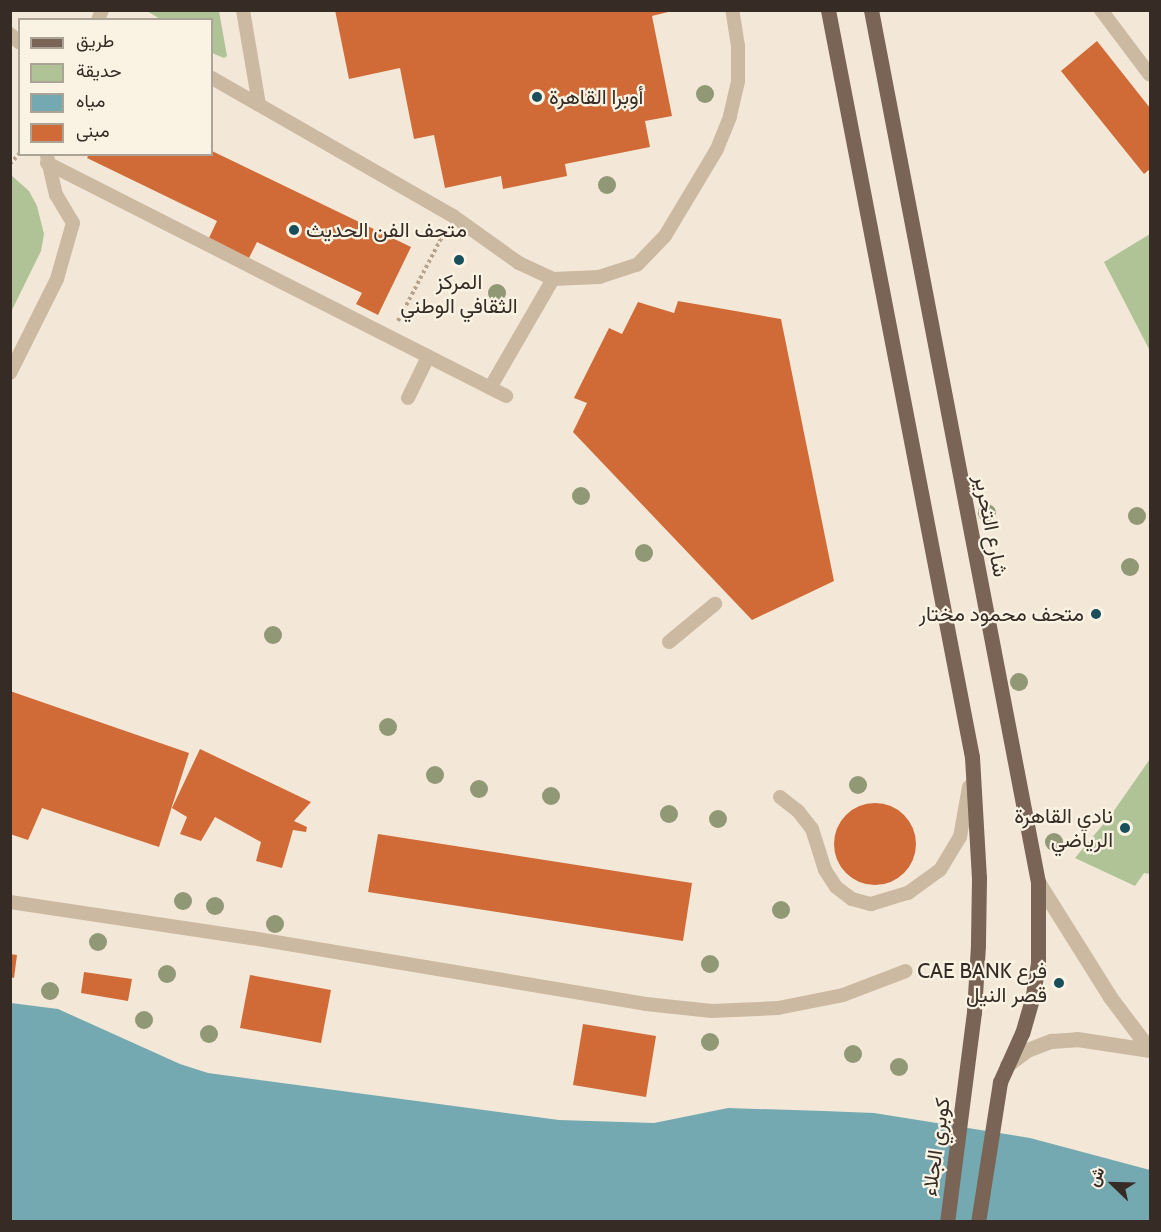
<!DOCTYPE html>
<meta charset="utf-8">
<style>
body{margin:0}
#map{position:relative;width:1161px;height:1232px;overflow:hidden;background:#f3e8d7;font-family:Cabin,Vazirmatn,sans-serif}
div>[style]{position:absolute}
.green>*{inset:0;background:#afc396}
.water>*{inset:0;background:#74a9b2}
.building>*{inset:0;background:#d06b38}
.round{border-radius:50%}
.path>*{height:4px;margin-top:-2px;transform-origin:0;background:repeating-linear-gradient(90deg,#b7a38c 0 3px,transparent 0 6px)}
.service>*{height:14px;margin:-7px;padding:0 7px;transform-origin:7px;border-radius:7px;background:#ccb9a2}
.minor>*{height:15px;margin:-7.5px;padding:0 7.5px;transform-origin:7.5px;border-radius:7.5px;background:#ccb9a2}
.primary>*{height:15px;margin:-7.5px;padding:0 7.5px;transform-origin:7.5px;border-radius:7.5px;background:#796455}
.trees>*{width:18px;height:18px;margin:-9px;border-radius:50%;background:#919876}
.dots>*{width:16px;height:16px;translate:-50% -50%;box-sizing:border-box;border:3px solid #faf2e3;border-radius:50%}
span{translate:-50% -50%;white-space:nowrap;text-align:center;line-height:1.15;-webkit-text-stroke:4.5px #faf2e3;paint-order:stroke}
.poi-label{font-size:21px;color:#362c25}
.left{translate:0 -50%;text-align:left}
.right{translate:-100% -50%;text-align:right}
.street-label{font-size:21px;color:#362c25}
.frame{position:absolute;inset:0;border:12px solid #362c25;pointer-events:none}
.legend{position:absolute;left:18px;top:18px;width:195px;height:138px;box-sizing:border-box;background:#faf2e3;border:2px solid #aca397;margin:0;padding:8px 10px;list-style:none;font-size:18px;color:#362c25}
.legend li{display:flex;align-items:center;gap:12px;height:30px}
.legend b{width:30px;border:2px solid #aca397}
.north{position:absolute;left:1083px;top:1154px;width:60px;height:60px;-webkit-text-stroke:4px #faf2e3;paint-order:stroke;rotate:293deg;font-size:16px;font-weight:700;line-height:24px;text-align:center;color:#362c25}
.north::after{content:'';display:block;margin:auto;width:21px;height:27px;background:#362c25;clip-path:polygon(50% 0,100% 100%,50% 72%,0 100%)}
</style>
<div id="map">
<div class="green">
<div style="clip-path:polygon(147px 11px,219px 11px,227px 56px,224px 58px,212px 53px,212px 20px,160px 19px)"></div>
<div style="clip-path:polygon(11px 175px,29px 191px,37px 206px,44px 234px,41px 251px,11px 312px)"></div>
<div style="clip-path:polygon(1150px 234px,1150px 351px,1104px 262px)"></div>
<div style="clip-path:polygon(1150px 759px,1150px 874px,1144px 873px,1135px 886px,1075px 858px,1111px 815px)"></div>
</div>
<div class="water">
<div style="clip-path:polygon(11px 1003px,58px 1009px,180px 1064px,208px 1073px,559px 1120px,654px 1123px,728px 1108px,824px 1111px,874px 1113px,1030px 1138px,1150px 1170px,1150px 1222px,11px 1222px)"></div>
</div>
<div class="building">
<div style="clip-path:polygon(335px 10px,676px 10px,652px 16px,672px 116px,645px 121px,650px 147px,565px 164px,567px 176px,503px 189px,501px 176px,445px 188px,434px 135px,414px 139px,400px 68px,349px 79px)"></div>
<div style="clip-path:polygon(1097px 41px,1150px 108px,1150px 169px,1144px 174px,1061px 71px)"></div>
<div style="clip-path:polygon(212px 151px,411px 247px,378px 315px,356px 304px,362px 293px,257px 242px,249px 258px,209px 238px,217px 221px,87px 158px,89px 154px,212px 154px)"></div>
<div style="clip-path:polygon(678px 301px,781px 319px,834px 581px,752px 620px,573px 432px,587px 403px,574px 398px,609px 328px,622px 334px,638px 302px,674px 313px)"></div>
<div style="clip-path:polygon(10px 691px,189px 753px,159px 847px,42px 808px,28px 840px,10px 834px)"></div>
<div style="clip-path:polygon(200px 749px,311px 802px,294px 821px,307px 827px,306px 832px,293px 830px,282px 868px,256px 861px,261px 842px,215px 817px,201px 841px,180px 834px,187px 817px,172px 808px)"></div>
<div class="round" style="left:834px;top:803px;width:82px;height:82px"></div>
<div style="clip-path:polygon(378px 834px,692px 883px,683px 941px,368px 892px)"></div>
<div style="clip-path:polygon(10px 954px,17px 955px,14px 978px,10px 977px)"></div>
<div style="clip-path:polygon(84px 972px,132px 979px,128px 1001px,81px 993px)"></div>
<div style="clip-path:polygon(250px 975px,331px 990px,321px 1043px,240px 1028px)"></div>
<div style="clip-path:polygon(583px 1024px,656px 1036px,646px 1097px,573px 1085px)"></div>
</div>
<div class="path">
<div style="left:10px;top:164px;width:15px;rotate:-48deg"></div>
<div style="left:398px;top:321px;width:102px;rotate:-62.4deg"></div>
</div>
<div class="service">
<div style="left:243px;top:10px;width:96px;rotate:80.4deg"></div>
<div style="left:1101px;top:10px;width:81px;rotate:53deg"></div>
<div style="left:98px;top:20px;width:11px;rotate:-68deg"></div>
<div style="left:10px;top:34px;width:13px;rotate:42deg"></div>
<div style="left:212px;top:78px;width:278px;rotate:29.8deg"></div>
<div style="left:453px;top:216px;width:81px;rotate:35.5deg"></div>
<div style="left:519px;top:263px;width:38px;rotate:25deg"></div>
<div style="left:553px;top:279px;width:46px;rotate:-2.5deg"></div>
<div style="left:599px;top:277px;width:40px;rotate:-18deg"></div>
<div style="left:637px;top:265px;width:40px;rotate:-46deg"></div>
<div style="left:665px;top:236px;width:101px;rotate:-59.1deg"></div>
<div style="left:717px;top:149px;width:35px;rotate:-68deg"></div>
<div style="left:730px;top:116px;width:36px;rotate:-77deg"></div>
<div style="left:738px;top:81px;width:35px;rotate:-90deg"></div>
<div style="left:738px;top:46px;width:36px;rotate:-99deg"></div>
<div style="left:47px;top:163px;width:515px;rotate:26.91deg"></div>
<div style="left:10px;top:373px;width:105px;rotate:-63.4deg"></div>
<div style="left:57px;top:279px;width:58px;rotate:-74.1deg"></div>
<div style="left:73px;top:223px;width:33px;rotate:-121deg"></div>
<div style="left:56px;top:195px;width:39px;rotate:-103deg"></div>
<div style="left:490px;top:388px;width:126px;rotate:-60deg"></div>
<div style="left:408px;top:398px;width:46px;rotate:-64deg"></div>
<div style="left:669px;top:642px;width:60px;rotate:-39.6deg"></div>
<div style="left:780px;top:797px;width:23px;rotate:38deg"></div>
<div style="left:798px;top:811px;width:23px;rotate:52deg"></div>
<div style="left:812px;top:829px;width:43px;rotate:72.4deg"></div>
<div style="left:825px;top:870px;width:20px;rotate:57deg"></div>
<div style="left:836px;top:887px;width:20px;rotate:37deg"></div>
<div style="left:852px;top:899px;width:20px;rotate:15deg"></div>
<div style="left:871px;top:904px;width:39px;rotate:-17deg"></div>
<div style="left:908px;top:893px;width:39px;rotate:-36deg"></div>
<div style="left:940px;top:870px;width:39px;rotate:-59deg"></div>
<div style="left:960px;top:837px;width:51px;rotate:-79.8deg"></div>
<div style="left:10px;top:902px;width:245px;rotate:8.5deg"></div>
<div style="left:252px;top:938px;width:399px;rotate:9.5deg"></div>
<div style="left:646px;top:1004px;width:66px;rotate:6.1deg"></div>
<div style="left:712px;top:1011px;width:66px;rotate:-2.6deg"></div>
<div style="left:778px;top:1008px;width:66px;rotate:-11.3deg"></div>
<div style="left:843px;top:995px;width:67px;rotate:-20.9deg"></div>
</div>
<div class="minor">
<div style="left:1038px;top:882px;width:136px;rotate:57.9deg"></div>
<div style="left:1110px;top:997px;width:66px;rotate:53deg"></div>
<div style="left:1007px;top:1065px;width:25px;rotate:-37deg"></div>
<div style="left:1027px;top:1050px;width:26px;rotate:-21deg"></div>
<div style="left:1051px;top:1041px;width:26px;rotate:-4deg"></div>
<div style="left:1077px;top:1039px;width:74px;rotate:8.6deg"></div>
</div>
<div class="primary">
<div style="left:828px;top:10px;width:761px;rotate:79.09deg"></div>
<div style="left:972px;top:757px;width:121px;rotate:86.7deg"></div>
<div style="left:979px;top:878px;width:67px;rotate:90.9deg"></div>
<div style="left:978px;top:945px;width:67px;rotate:93.4deg"></div>
<div style="left:974px;top:1012px;width:212px;rotate:97.3deg"></div>
<div style="left:871px;top:10px;width:888px;rotate:79.16deg"></div>
<div style="left:1038px;top:882px;width:81px;rotate:90deg"></div>
<div style="left:1038px;top:963px;width:36px;rotate:99deg"></div>
<div style="left:1032px;top:999px;width:35px;rotate:106deg"></div>
<div style="left:1022px;top:1033px;width:54px;rotate:114.2deg"></div>
<div style="left:1000px;top:1082px;width:142px;rotate:98.9deg"></div>
</div>
<div class="trees">
<div style="left:705px;top:94px"></div>
<div style="left:607px;top:185px"></div>
<div style="left:497px;top:293px"></div>
<div style="left:581px;top:496px"></div>
<div style="left:987px;top:513px"></div>
<div style="left:1137px;top:516px"></div>
<div style="left:644px;top:553px"></div>
<div style="left:1130px;top:567px"></div>
<div style="left:273px;top:635px"></div>
<div style="left:1019px;top:682px"></div>
<div style="left:388px;top:727px"></div>
<div style="left:435px;top:775px"></div>
<div style="left:858px;top:785px"></div>
<div style="left:479px;top:789px"></div>
<div style="left:551px;top:796px"></div>
<div style="left:669px;top:814px"></div>
<div style="left:718px;top:819px"></div>
<div style="left:1054px;top:842px"></div>
<div style="left:183px;top:901px"></div>
<div style="left:215px;top:906px"></div>
<div style="left:781px;top:910px"></div>
<div style="left:275px;top:924px"></div>
<div style="left:98px;top:942px"></div>
<div style="left:710px;top:964px"></div>
<div style="left:167px;top:974px"></div>
<div style="left:50px;top:991px"></div>
<div style="left:144px;top:1020px"></div>
<div style="left:209px;top:1034px"></div>
<div style="left:710px;top:1042px"></div>
<div style="left:853px;top:1054px"></div>
<div style="left:899px;top:1067px"></div>
</div>
<div class="dots">
<div style="left:537px;top:97px;background:#184f5a"></div>
<div style="left:294px;top:230px;background:#184f5a"></div>
<div style="left:459px;top:260px;background:#184f5a"></div>
<div style="left:1096px;top:614px;background:#184f5a"></div>
<div style="left:1125px;top:828px;background:#184f5a"></div>
<div style="left:1059px;top:983px;background:#184f5a"></div>
</div>
<div class="poi-label">
<span class="left" style="left:549px;top:97px">أوبرا القاهرة</span>
<span class="left" style="left:306px;top:230px">متحف الفن الحديث</span>
<span style="left:459px;top:294px">المركز<br>الثقافي الوطني</span>
<span class="right" style="left:1084px;top:614px">متحف محمود مختار</span>
<span class="right" style="left:1113px;top:828px">نادي القاهرة<br>الرياضي</span>
<span class="right" style="left:1047px;top:983px">CAE BANK فرع<br>قصر النيل</span>
</div>
<div class="street-label">
<span style="left:991px;top:526px;rotate:79deg">شارع التحرير</span>
<span style="left:936px;top:1147px;rotate:-82deg">كوبري الجلاء</span>
</div>
<div class="frame"></div>
<ul class="legend">
<li><b style="height:8px;background:#796455"></b>طريق</li>
<li><b style="height:16px;background:#afc396"></b>حديقة</li>
<li><b style="height:16px;background:#74a9b2"></b>مياه</li>
<li><b style="height:16px;background:#d06b38"></b>مبنى</li>
</ul>
<div class="north">ش</div>
</div>
